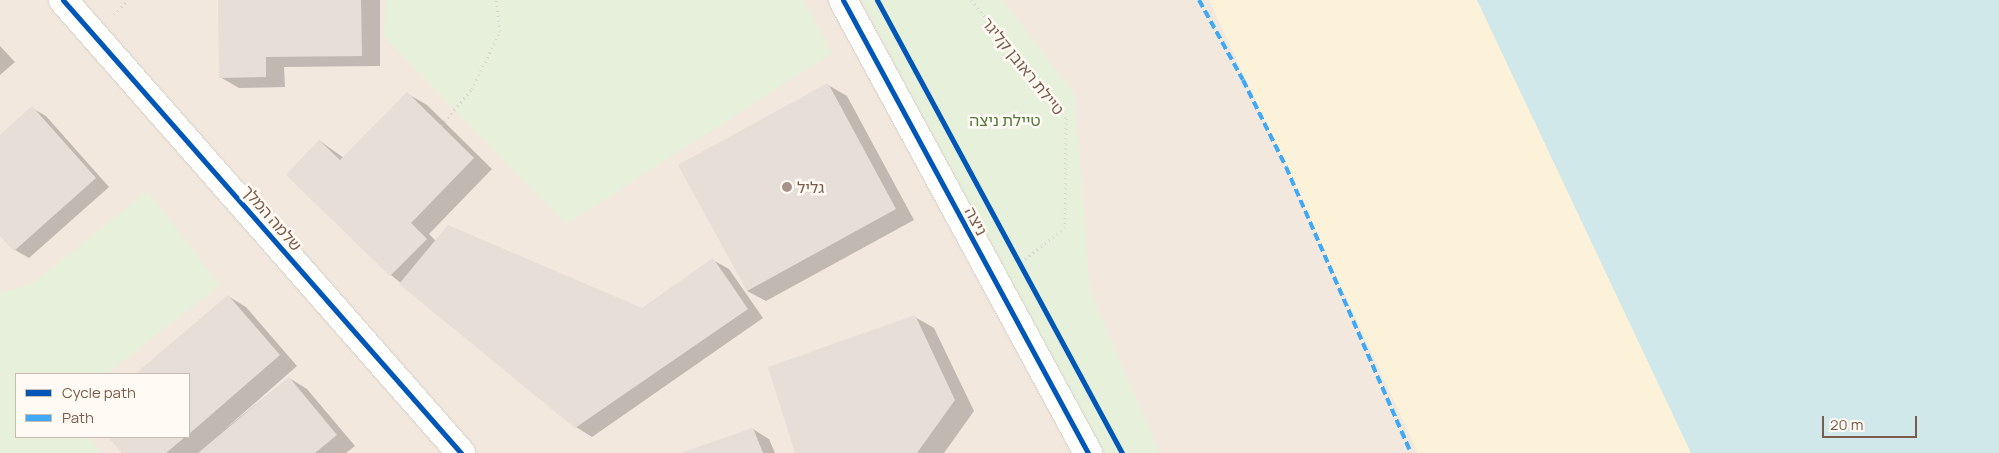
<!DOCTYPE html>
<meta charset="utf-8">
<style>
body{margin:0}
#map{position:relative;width:1999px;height:453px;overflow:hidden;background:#f9f5f0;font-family:Manrope,"Noto Sans Hebrew",sans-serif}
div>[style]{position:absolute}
.residential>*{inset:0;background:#f2e8de}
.green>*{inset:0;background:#e7f0db}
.sand>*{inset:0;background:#fbf2d9}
.water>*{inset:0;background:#d0e8ea}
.shadow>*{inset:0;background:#0003}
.building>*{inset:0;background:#e6ded7}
.path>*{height:3px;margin-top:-1.5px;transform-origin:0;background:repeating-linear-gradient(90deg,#dcd5d0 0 1px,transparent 0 5px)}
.roads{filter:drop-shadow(0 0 1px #d7d1cb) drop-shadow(0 0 1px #d7d1cb)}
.minor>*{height:28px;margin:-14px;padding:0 14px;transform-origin:14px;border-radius:14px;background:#fefefd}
.quiet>*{height:4px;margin-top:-2px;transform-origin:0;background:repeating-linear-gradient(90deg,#3fa9f5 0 8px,transparent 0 12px)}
.cycleway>*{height:5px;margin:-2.5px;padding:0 2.5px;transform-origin:2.5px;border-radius:2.5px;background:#0057b8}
.dots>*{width:14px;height:14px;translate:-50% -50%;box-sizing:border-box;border:2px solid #fffaf3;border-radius:50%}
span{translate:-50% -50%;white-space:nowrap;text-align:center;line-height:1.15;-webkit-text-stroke:5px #fffaf3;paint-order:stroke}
.street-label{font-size:16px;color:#7a5c4d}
.park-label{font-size:16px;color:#537a41}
.poi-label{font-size:16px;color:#7a5c4d}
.left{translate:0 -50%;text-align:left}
.legend{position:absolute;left:15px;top:373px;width:175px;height:65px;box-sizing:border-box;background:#fffaf3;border:1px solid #cabbb1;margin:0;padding:6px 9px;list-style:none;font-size:15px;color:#7a5c4d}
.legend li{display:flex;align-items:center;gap:10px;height:25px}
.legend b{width:25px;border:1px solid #cabbb1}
.scale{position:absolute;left:1822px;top:416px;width:95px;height:22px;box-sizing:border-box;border:2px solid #7a5c4d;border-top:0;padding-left:6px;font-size:15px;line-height:18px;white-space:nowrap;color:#7a5c4d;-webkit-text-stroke:4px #fffaf3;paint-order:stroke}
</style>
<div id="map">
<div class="residential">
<div style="clip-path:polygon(evenodd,0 0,1477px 0,1691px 453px,0 453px,0 0,16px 374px,189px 374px,189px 437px,16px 437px,16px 374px)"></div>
</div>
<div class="green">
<div style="clip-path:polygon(386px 0,803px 0,832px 53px,566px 224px,384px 37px)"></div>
<div style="clip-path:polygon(861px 0,1002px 0,1075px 94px,1090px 291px,1160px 453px,1102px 453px)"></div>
<div style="clip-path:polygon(147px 191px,220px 285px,106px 374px,16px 374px,16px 437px,88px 437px,101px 453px,0 453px,0 293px,32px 284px)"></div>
</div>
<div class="sand">
<div style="clip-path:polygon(1209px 0,1477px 0,1691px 453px,1418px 453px)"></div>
</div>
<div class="water">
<div style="clip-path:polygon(1477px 0,1999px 0,1999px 453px,1691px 453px)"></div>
</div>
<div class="shadow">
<div style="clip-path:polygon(220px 0,380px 0,380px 66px,284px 67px,285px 87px,239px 88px,220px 77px)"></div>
<div style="clip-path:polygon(0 46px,15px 62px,0 75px)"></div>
<div style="clip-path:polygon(828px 85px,847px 96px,914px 220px,766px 301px,747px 291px)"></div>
<div style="clip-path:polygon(408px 94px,427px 105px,492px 169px,429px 234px,436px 241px,642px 309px,713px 260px,729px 269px,763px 318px,592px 437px,576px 427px,391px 275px,288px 174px,320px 141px,344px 158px)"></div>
<div style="clip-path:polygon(32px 108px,46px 116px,109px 187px,29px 258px,15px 250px,0 234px,0 137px)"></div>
<div style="clip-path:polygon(228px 296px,246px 307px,297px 366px,225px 429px,289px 378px,307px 389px,355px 446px,346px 453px,124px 453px,110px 437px,189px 437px,189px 374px,137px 374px)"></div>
<div style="clip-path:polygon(915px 317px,934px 328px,974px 411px,944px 453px,797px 453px)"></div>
<div style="clip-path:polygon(753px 429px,769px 439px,775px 453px,683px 453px)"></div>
</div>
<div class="building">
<div style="clip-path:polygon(218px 0,361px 0,362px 56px,266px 57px,266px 77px,219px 78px)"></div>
<div style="clip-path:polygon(828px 83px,896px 209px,747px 291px,678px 165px)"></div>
<div style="clip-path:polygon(407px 92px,474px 158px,411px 223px,427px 239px,390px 276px,286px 175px,319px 140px,340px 160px)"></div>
<div style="clip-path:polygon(32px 106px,96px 178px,14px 251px,0 236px,0 135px)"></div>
<div style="clip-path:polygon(448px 225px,642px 308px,713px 258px,748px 309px,575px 428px,399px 284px)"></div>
<div style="clip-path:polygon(228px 295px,280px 355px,189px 434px,189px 374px,135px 374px)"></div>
<div style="clip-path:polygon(915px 315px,955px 400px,917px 453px,795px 453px,768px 367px)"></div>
<div style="clip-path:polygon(289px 377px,337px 435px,315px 453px,198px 453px)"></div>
<div style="clip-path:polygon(753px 428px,763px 453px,680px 453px)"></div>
<div style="clip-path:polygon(108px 437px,185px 437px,166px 453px,122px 453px)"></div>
</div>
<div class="path">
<div style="left:971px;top:0;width:151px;rotate:51.2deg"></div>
<div style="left:1066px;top:118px;width:109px;rotate:90.5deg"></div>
<div style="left:1065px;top:227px;width:58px;rotate:141.3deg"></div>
<div style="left:114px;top:14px;width:20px;rotate:-45deg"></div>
<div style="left:441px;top:125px;width:48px;rotate:-49.3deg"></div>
<div style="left:472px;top:89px;width:64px;rotate:-64.2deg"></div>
<div style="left:500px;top:31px;width:31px;rotate:-97deg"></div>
</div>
<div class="roads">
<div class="minor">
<div style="left:63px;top:0;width:603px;rotate:48.7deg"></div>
<div style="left:843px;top:0;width:515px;rotate:61.59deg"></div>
</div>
</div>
<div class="quiet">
<div style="left:1199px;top:0;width:91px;rotate:61.2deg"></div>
<div style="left:1243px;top:80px;width:97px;rotate:63.7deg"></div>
<div style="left:1286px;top:167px;width:312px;rotate:66.4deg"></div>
</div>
<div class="cycleway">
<div style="left:63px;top:0;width:603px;rotate:48.7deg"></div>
<div style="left:843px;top:0;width:515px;rotate:61.59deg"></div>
<div style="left:877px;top:0;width:515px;rotate:61.59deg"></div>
</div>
<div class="dots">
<div style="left:787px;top:187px;background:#a69286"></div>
</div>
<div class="street-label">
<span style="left:1023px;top:66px;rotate:51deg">טיילת ראובן קליגר</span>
<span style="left:272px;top:218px;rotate:49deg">שלמה המלך</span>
<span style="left:976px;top:221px;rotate:62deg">ניצה</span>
</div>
<div class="park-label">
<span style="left:1005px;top:120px">טיילת ניצה</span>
</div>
<div class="poi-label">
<span class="left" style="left:797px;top:187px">גליל</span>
</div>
<ul class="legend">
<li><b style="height:6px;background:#0057b8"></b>Cycle path</li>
<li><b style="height:6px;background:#3fa9f5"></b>Path</li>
</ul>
<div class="scale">20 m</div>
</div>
